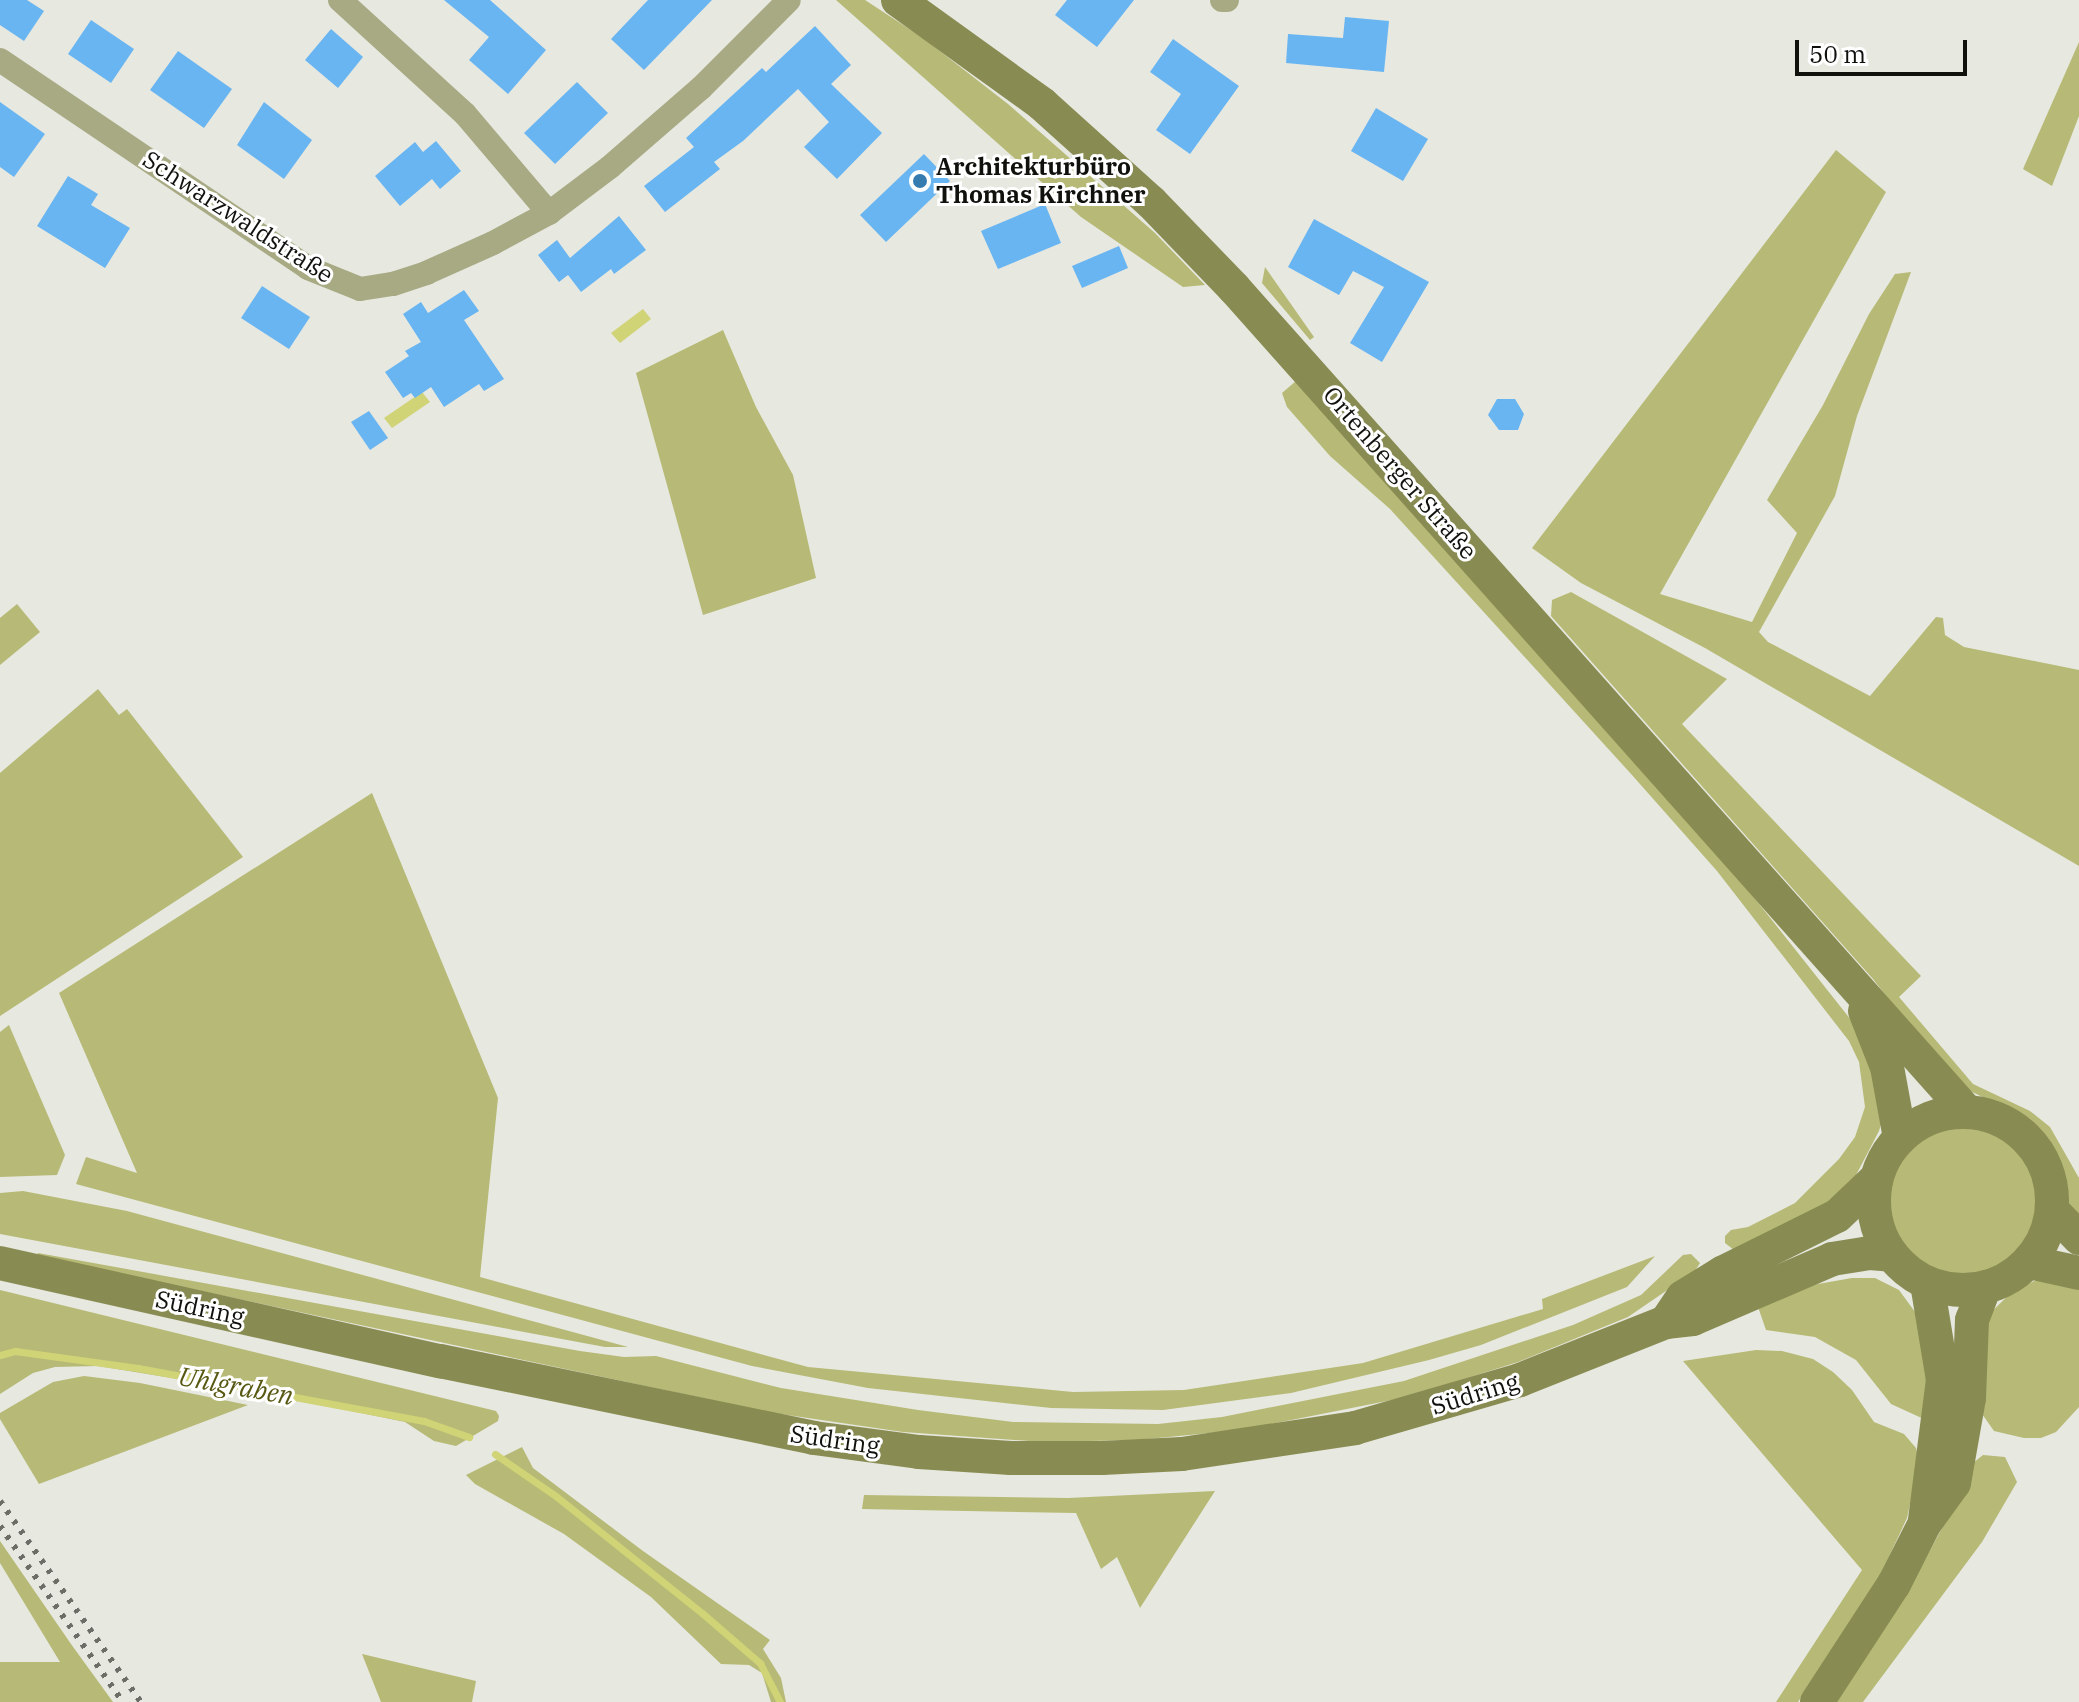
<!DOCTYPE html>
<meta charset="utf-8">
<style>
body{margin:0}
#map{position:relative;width:2079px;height:1702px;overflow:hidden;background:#e7e8df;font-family:"IBM Plex Serif",serif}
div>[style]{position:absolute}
.green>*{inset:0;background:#b7ba76}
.round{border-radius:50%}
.water>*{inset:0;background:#d0d376}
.stream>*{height:7px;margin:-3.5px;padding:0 3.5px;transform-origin:3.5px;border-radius:3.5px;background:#d0d376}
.building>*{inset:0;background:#69b5f2}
.street>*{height:24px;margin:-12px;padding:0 12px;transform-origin:12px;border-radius:12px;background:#a8aa84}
.secondary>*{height:34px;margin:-17px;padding:0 17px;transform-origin:17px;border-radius:17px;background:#898c52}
.secondary>.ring{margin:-17px;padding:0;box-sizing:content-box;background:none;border:34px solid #898c52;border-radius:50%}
.rail>*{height:6px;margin-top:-3px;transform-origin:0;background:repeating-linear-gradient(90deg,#6d6d67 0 4px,transparent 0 12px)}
.dots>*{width:22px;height:22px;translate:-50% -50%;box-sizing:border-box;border:4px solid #fff;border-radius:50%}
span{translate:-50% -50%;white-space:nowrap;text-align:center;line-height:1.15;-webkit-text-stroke:6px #fff;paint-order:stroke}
.poi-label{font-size:24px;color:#10100d;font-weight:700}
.left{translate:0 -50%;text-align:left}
.street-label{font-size:24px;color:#10100d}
.water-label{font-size:26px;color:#575812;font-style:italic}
.scale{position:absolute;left:1795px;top:40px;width:172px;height:36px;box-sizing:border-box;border:4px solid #10100d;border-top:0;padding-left:10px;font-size:24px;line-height:28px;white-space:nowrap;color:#10100d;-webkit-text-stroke:6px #fff;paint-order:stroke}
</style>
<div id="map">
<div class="green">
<div style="clip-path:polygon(836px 0,865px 0,923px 38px,1008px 104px,1155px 233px,1205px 285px,1183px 287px,1081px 217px)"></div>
<div style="clip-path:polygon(2079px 42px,2079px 116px,2052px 186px,2023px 169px)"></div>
<div style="clip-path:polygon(1836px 150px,1886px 192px,1660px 594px,1752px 622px,1797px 533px,1767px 500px,1823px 405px,1869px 314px,1895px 274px,1911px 272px,1857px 416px,1835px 496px,1759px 632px,1768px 642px,1870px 696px,1936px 617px,1943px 618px,1945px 635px,1964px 647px,2079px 670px,2079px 866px,1705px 648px,1581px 583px,1532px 548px)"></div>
<div style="clip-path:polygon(1265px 267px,1314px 337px,1310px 340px,1262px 283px)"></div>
<div style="clip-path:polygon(723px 330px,756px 407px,793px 475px,816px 578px,703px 615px,636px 373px)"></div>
<div style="clip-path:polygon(1296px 381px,1714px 847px,1855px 1025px,1885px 1110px,1879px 1131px,1854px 1179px,1830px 1208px,1734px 1250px,1725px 1243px,1725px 1236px,1731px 1230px,1748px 1227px,1795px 1203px,1839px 1159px,1855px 1137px,1865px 1107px,1859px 1062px,1849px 1041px,1717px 871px,1632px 775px,1390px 509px,1330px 456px,1287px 407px,1282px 393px)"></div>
<div style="clip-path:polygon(1571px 592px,1727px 679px,1682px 724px,1921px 976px,1899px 997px,1973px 1084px,2030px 1111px,2050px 1127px,2079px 1178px,2079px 1220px,2070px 1208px,2053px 1151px,2041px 1136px,2012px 1111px,1972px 1092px,1947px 1075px,1873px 979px,1551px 616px,1552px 600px)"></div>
<div style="clip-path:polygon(17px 604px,40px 632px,0 665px,0 618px)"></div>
<div style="clip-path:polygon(98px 689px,119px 715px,127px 709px,243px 857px,0 1016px,0 773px)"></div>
<div style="clip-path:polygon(372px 793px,498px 1098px,480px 1277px,808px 1367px,1073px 1392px,1184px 1390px,1363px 1363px,1543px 1309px,1542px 1299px,1655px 1256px,1627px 1287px,1481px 1345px,1429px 1360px,1291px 1393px,1163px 1410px,1051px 1408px,868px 1388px,752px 1366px,76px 1184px,86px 1157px,137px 1173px,59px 993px)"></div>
<div style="clip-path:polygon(9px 1025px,65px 1155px,57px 1175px,0 1177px,0 1032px)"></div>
<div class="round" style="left:1890px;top:1128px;width:146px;height:146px"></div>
<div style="clip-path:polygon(23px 1191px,127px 1211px,628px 1347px,605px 1347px,0 1234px,0 1193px)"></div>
<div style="clip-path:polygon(38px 1253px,580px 1351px,624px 1357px,656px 1356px,781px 1388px,918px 1410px,1013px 1422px,1158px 1424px,1222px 1417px,1404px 1381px,1573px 1325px,1641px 1295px,1683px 1255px,1691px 1254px,1700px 1263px,1695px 1271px,1628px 1317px,1518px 1362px,1407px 1397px,1241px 1430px,1137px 1440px,1043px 1442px,903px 1432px,767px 1412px,37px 1256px)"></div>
<div style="clip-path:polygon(1852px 1278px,1875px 1278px,1899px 1290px,1918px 1316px,1931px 1373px,1926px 1420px,1891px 1404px,1856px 1360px,1815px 1337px,1766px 1330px,1757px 1304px,1801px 1287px)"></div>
<div style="clip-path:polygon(2039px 1279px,2079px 1281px,2079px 1407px,2056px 1432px,2041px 1438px,2024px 1438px,1994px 1431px,1980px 1411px,1987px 1316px,2014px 1290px)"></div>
<div style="clip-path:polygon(0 1290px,496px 1411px,499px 1416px,498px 1421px,456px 1446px,434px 1441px,405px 1422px,269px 1394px,98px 1366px,55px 1367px,33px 1373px,0 1394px)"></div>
<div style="clip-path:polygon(1756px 1350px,1782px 1351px,1813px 1359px,1833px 1372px,1852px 1390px,1874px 1422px,1904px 1434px,1916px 1448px,1919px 1461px,1907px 1518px,1877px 1582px,1798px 1702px,1776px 1702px,1862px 1570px,1683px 1361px)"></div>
<div style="clip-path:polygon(84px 1376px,140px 1383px,248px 1405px,39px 1484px,0 1419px,0 1413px,53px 1382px)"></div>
<div style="clip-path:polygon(522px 1447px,533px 1468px,643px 1551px,770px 1640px,763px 1649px,781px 1678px,786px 1702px,771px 1702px,762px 1673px,749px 1665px,721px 1664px,651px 1597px,564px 1534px,475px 1484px,466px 1475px)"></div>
<div style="clip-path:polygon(1983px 1455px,2005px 1457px,2017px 1482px,1982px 1542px,1863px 1702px,1832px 1702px,1902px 1602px,1941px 1530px,1968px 1467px)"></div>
<div style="clip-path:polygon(1215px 1491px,1140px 1608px,1117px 1557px,1101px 1569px,1076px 1513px,862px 1509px,864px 1495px,1068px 1498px)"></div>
<div style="clip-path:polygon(0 1541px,71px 1644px,113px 1702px,0 1702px,0 1662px,60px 1662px,0 1563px)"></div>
<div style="clip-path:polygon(362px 1654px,476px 1681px,472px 1702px,381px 1702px)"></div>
</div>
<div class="water">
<div style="clip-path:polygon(643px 309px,651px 319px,620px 343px,611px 333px)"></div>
<div style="clip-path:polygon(422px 392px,430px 402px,392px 428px,384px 418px)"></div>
</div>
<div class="stream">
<div style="left:0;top:1355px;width:16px;rotate:-15deg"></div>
<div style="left:15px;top:1351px;width:124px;rotate:7.9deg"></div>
<div style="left:138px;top:1368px;width:291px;rotate:10.5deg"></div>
<div style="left:424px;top:1421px;width:48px;rotate:19.6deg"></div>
<div style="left:495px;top:1454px;width:75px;rotate:34.7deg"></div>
<div style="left:557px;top:1497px;width:186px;rotate:38.7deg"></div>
<div style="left:702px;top:1613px;width:77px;rotate:40.8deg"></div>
<div style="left:760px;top:1663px;width:44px;rotate:62.9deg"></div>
</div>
<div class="building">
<div style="clip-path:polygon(0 0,27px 0,44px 11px,24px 41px,0 25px)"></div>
<div style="clip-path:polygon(444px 0,490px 0,546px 50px,508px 94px,469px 60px,489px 37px)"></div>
<div style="clip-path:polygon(648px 0,712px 0,644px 70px,611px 39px)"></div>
<div style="clip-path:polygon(1067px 0,1134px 0,1097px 47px,1055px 15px)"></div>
<div style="clip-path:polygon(1345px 17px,1389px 21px,1384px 72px,1286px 63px,1288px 34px,1343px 38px)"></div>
<div style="clip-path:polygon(91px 20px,134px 49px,111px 83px,68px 54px)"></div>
<div style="clip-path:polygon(815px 26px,851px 65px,831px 84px,882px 133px,837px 179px,804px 147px,829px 122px,798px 89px,743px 141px,714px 162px,720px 169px,665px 212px,644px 186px,694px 147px,686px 138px,762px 68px,766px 72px)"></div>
<div style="clip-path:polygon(331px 29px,363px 57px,338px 88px,305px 60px)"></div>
<div style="clip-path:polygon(1173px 39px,1239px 86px,1190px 154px,1156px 130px,1181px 94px,1150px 72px)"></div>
<div style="clip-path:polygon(178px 51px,232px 89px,204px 128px,150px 90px)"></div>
<div style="clip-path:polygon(577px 82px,608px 113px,555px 164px,524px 133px)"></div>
<div style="clip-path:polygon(0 102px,45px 134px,14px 177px,0 167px)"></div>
<div style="clip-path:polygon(264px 102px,312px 140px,284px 179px,237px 145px)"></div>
<div style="clip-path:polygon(1376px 108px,1428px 139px,1403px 181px,1351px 151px)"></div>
<div style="clip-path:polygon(436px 141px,461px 171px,440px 189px,432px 179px,400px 206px,375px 176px,415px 142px,423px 152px)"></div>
<div style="clip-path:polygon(924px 154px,950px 181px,886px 242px,860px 215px)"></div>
<div style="clip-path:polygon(68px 176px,98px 194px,91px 205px,130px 228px,105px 268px,37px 226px)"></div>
<div style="clip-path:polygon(1045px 204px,1061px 243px,998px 269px,981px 231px)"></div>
<div style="clip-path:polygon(619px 216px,646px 250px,614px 274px,611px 269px,581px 292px,568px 275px,559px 282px,538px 255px,557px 240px,570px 258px)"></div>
<div style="clip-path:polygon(1314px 219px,1429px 282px,1382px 362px,1350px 343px,1384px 287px,1353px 271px,1339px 295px,1288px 267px)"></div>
<div style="clip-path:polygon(1119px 246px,1128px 268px,1082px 288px,1072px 266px)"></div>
<div style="clip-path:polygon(262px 286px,310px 317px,289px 349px,241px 318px)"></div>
<div style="clip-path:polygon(464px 290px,479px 311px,464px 320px,504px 379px,484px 391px,479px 384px,444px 407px,431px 387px,415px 398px,411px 393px,403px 398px,385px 372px,409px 356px,405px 351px,421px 342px,403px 314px,421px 302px,428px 313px)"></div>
<div style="clip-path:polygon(1497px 399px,1515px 399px,1524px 414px,1518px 430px,1499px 430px,1488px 415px)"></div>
<div style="clip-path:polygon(369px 411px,388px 438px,370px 450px,351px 422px)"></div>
</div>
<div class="street">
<div style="left:340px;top:0;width:169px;rotate:42.4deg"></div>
<div style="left:465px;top:114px;width:130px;rotate:49.7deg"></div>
<div style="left:1222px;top:0;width:5px"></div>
<div style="left:0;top:60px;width:372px;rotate:34deg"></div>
<div style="left:308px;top:268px;width:56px;rotate:22deg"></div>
<div style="left:360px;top:289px;width:33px;rotate:-9deg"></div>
<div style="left:393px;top:284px;width:35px;rotate:-18deg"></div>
<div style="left:426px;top:273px;width:73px;rotate:-24.1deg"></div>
<div style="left:493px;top:243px;width:64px;rotate:-28.2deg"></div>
<div style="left:549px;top:213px;width:76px;rotate:-37deg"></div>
<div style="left:610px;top:167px;width:121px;rotate:-41deg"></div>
<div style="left:701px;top:88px;width:124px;rotate:-45deg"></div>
</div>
<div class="secondary">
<div style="left:898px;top:0;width:178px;rotate:35.8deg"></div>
<div style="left:1042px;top:104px;width:147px;rotate:42deg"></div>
<div style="left:1151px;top:202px;width:120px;rotate:46deg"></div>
<div style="left:1234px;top:288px;width:1103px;rotate:48.34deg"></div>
<div style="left:1865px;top:1011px;width:60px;rotate:68.6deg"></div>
<div style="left:1887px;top:1067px;width:72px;rotate:79.6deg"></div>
<div class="ring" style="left:1874px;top:1112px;width:144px;height:144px"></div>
<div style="left:2052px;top:1210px;width:39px;rotate:46deg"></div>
<div style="left:2029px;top:1262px;width:51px;rotate:12.4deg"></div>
<div style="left:0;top:1263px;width:451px;rotate:12.6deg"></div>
<div style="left:440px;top:1361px;width:382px;rotate:11.6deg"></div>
<div style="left:814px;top:1438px;width:106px;rotate:7.6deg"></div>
<div style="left:919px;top:1452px;width:92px;rotate:3.7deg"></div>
<div style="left:1011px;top:1458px;width:91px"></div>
<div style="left:1102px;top:1458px;width:80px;rotate:-2.9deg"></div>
<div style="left:1182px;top:1454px;width:175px;rotate:-8.5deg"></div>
<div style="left:1355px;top:1428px;width:172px;rotate:-16.2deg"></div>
<div style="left:1520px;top:1380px;width:157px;rotate:-21.7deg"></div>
<div style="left:1666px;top:1322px;width:27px;rotate:-6deg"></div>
<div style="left:1693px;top:1319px;width:151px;rotate:-23.3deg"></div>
<div style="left:1832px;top:1259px;width:38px;rotate:-9deg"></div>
<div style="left:1870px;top:1253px;width:21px;rotate:5deg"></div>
<div style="left:1666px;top:1322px;width:30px;rotate:-56deg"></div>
<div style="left:1683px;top:1297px;width:46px;rotate:-31.6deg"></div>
<div style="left:1722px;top:1273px;width:128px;rotate:-26.4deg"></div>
<div style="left:1837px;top:1216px;width:54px;rotate:-43.5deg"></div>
<div style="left:1925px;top:1520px;width:141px;rotate:-82.7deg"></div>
<div style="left:1943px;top:1380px;width:98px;rotate:-99.4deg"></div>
<div style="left:1817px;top:1702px;width:141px;rotate:-56.9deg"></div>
<div style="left:1894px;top:1584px;width:68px;rotate:-63.1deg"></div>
<div style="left:1925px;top:1523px;width:49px;rotate:-54.1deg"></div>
<div style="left:1954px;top:1483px;width:86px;rotate:-80deg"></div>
<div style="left:1969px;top:1398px;width:78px;rotate:-87.8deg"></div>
<div style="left:1972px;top:1320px;width:34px;rotate:-69deg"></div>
</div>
<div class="rail">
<div style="left:0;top:1501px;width:246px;rotate:55deg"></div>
<div style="left:0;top:1526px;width:215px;rotate:55.1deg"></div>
</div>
<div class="dots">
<div style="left:920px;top:181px;background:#357bb0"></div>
</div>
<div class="poi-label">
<span class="left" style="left:936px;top:181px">Architekturbüro<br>Thomas Kirchner</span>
</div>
<div class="street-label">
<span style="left:238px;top:217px;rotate:33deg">Schwarzwaldstraße</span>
<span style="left:1400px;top:473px;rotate:49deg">Ortenberger Straße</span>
<span style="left:200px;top:1308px;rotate:12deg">Südring</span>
<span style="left:1475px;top:1394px;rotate:-17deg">Südring</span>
<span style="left:835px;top:1440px;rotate:8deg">Südring</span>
</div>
<div class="water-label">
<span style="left:236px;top:1386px;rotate:10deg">Uhlgraben</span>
</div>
<div class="scale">50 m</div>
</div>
